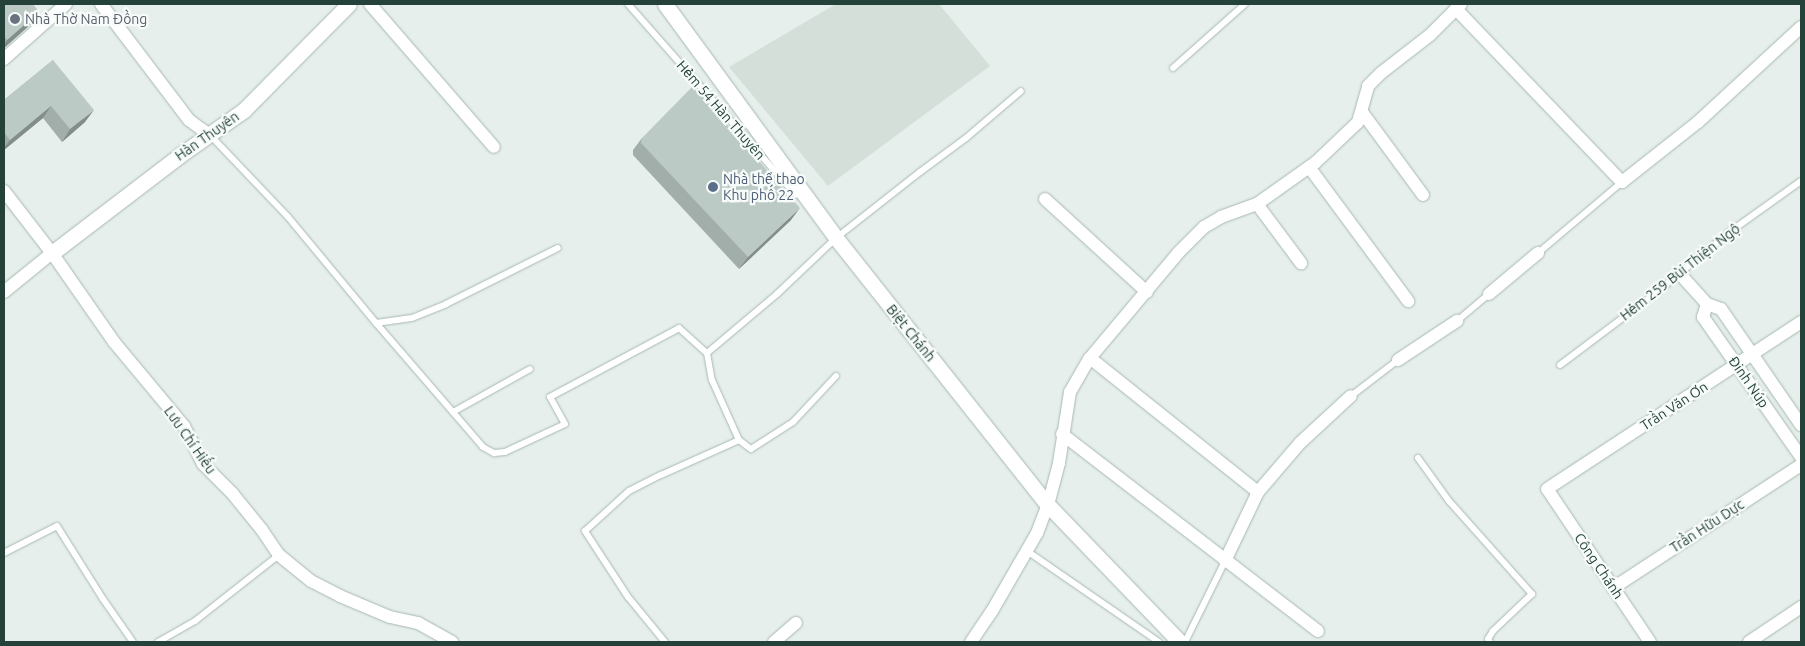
<!DOCTYPE html>
<meta charset="utf-8">
<style>
body{margin:0}
#map{position:relative;width:1805px;height:646px;overflow:hidden;background:#e6efeb;font-family:Ubuntu,sans-serif}
div>[style]{position:absolute}
.built>*{inset:0;background:#d4dfda}
.roads{filter:drop-shadow(0 0 1px #a8b8b2) drop-shadow(0 0 1px #a8b8b2)}
.lane>*{height:6px;margin:-3px;padding:0 3px;transform-origin:3px;border-radius:3px;background:#fff}
.street>*{height:12px;margin:-6px;padding:0 6px;transform-origin:6px;border-radius:6px;background:#fff}
.secondary>*{height:15px;margin:-7.5px;padding:0 7.5px;transform-origin:7.5px;border-radius:7.5px;background:#fff}
.wall>*{inset:0;background:#a1aea9}
.shaded-wall>*{inset:0;background:#838d89}
.building>*{inset:0;background:#bbcac4}
.dots>*{width:14px;height:14px;translate:-50% -50%;box-sizing:border-box;border:2px solid #f7fbf9;border-radius:50%}
span{translate:-50% -50%;white-space:nowrap;text-align:center;line-height:1.15;-webkit-text-stroke:4.5px #f7fbf9;paint-order:stroke}
.worship-label{font-size:14px;color:#5b616d}
.left{translate:0 -50%;text-align:left}
.street-label{font-size:14px;color:#24423a}
.service-label{font-size:14px;color:#4e5e75}
.frame{position:absolute;inset:0;border:5px solid #24423a;pointer-events:none}
</style>
<div id="map">
<div class="built">
<div style="clip-path:polygon(836px 4px,939px 4px,990px 66px,828px 186px,729px 67px)"></div>
</div>
<div class="roads">
<div class="lane">
<div style="left:628px;top:4px;width:254px;rotate:48.7deg"></div>
<div style="left:1173px;top:68px;width:96px;rotate:-41.6deg"></div>
<div style="left:210px;top:135px;width:113px;rotate:46.4deg"></div>
<div style="left:288px;top:217px;width:138px;rotate:50.3deg"></div>
<div style="left:376px;top:323px;width:164px;rotate:49.2deg"></div>
<div style="left:483px;top:447px;width:13px;rotate:29deg"></div>
<div style="left:494px;top:453px;width:11px;rotate:-5deg"></div>
<div style="left:505px;top:452px;width:66px;rotate:-25deg"></div>
<div style="left:565px;top:424px;width:31px;rotate:-119deg"></div>
<div style="left:550px;top:397px;width:146px;rotate:-28.1deg"></div>
<div style="left:679px;top:328px;width:38px;rotate:42deg"></div>
<div style="left:707px;top:353px;width:27px;rotate:80deg"></div>
<div style="left:712px;top:380px;width:66px;rotate:65.8deg"></div>
<div style="left:1538px;top:253px;width:110px;rotate:-40.2deg"></div>
<div style="left:1457px;top:321px;width:42px;rotate:-40.2deg"></div>
<div style="left:376px;top:323px;width:36px;rotate:-8deg"></div>
<div style="left:412px;top:318px;width:37px;rotate:-22deg"></div>
<div style="left:446px;top:304px;width:125px;rotate:-26.6deg"></div>
<div style="left:707px;top:353px;width:92px;rotate:-40.1deg"></div>
<div style="left:777px;top:294px;width:81px;rotate:-43.5deg"></div>
<div style="left:836px;top:238px;width:107px;rotate:-38.2deg"></div>
<div style="left:920px;top:172px;width:57px;rotate:-36.5deg"></div>
<div style="left:966px;top:138px;width:72px;rotate:-40.5deg"></div>
<div style="left:1560px;top:365px;width:120px;rotate:-36.9deg"></div>
<div style="left:1656px;top:293px;width:97px;rotate:-39.6deg"></div>
<div style="left:1731px;top:231px;width:86px;rotate:-35.5deg"></div>
<div style="left:1351px;top:396px;width:59px;rotate:-37.5deg"></div>
<div style="left:453px;top:412px;width:88px;rotate:-29.2deg"></div>
<div style="left:1418px;top:458px;width:53px;rotate:54.2deg"></div>
<div style="left:1449px;top:501px;width:125px;rotate:48.3deg"></div>
<div style="left:1532px;top:594px;width:54px;rotate:136.5deg"></div>
<div style="left:1493px;top:631px;width:9px;rotate:122deg"></div>
<div style="left:1488px;top:639px;width:4px;rotate:56deg"></div>
<div style="left:1027px;top:551px;width:160px;rotate:34.6deg"></div>
<div style="left:4px;top:553px;width:59px;rotate:-27deg"></div>
<div style="left:57px;top:526px;width:86px;rotate:57.8deg"></div>
<div style="left:103px;top:599px;width:52px;rotate:55.1deg"></div>
<div style="left:158px;top:642px;width:43px;rotate:-29.6deg"></div>
<div style="left:195px;top:621px;width:107px;rotate:-38.2deg"></div>
<div style="left:665px;top:642px;width:58px;rotate:-129.4deg"></div>
<div style="left:628px;top:597px;width:79px;rotate:-123.1deg"></div>
<div style="left:585px;top:531px;width:59px;rotate:-42.3deg"></div>
<div style="left:629px;top:491px;width:36px;rotate:-27deg"></div>
<div style="left:661px;top:475px;width:85px;rotate:-24.2deg"></div>
<div style="left:739px;top:440px;width:15px;rotate:37deg"></div>
<div style="left:751px;top:449px;width:50px;rotate:-32.7deg"></div>
<div style="left:793px;top:422px;width:63px;rotate:-46.9deg"></div>
<div style="left:1185px;top:642px;width:90px;rotate:-63.7deg"></div>
</div>
<div class="street">
<div style="left:101px;top:4px;width:146px;rotate:52.8deg"></div>
<div style="left:189px;top:120px;width:26px;rotate:36deg"></div>
<div style="left:370px;top:4px;width:189px;rotate:49.1deg"></div>
<div style="left:1456px;top:9px;width:240px;rotate:46.2deg"></div>
<div style="left:1622px;top:182px;width:97px;rotate:-38.3deg"></div>
<div style="left:1698px;top:122px;width:140px;rotate:-42.7deg"></div>
<div style="left:4px;top:59px;width:83px;rotate:-41.6deg"></div>
<div style="left:1362px;top:112px;width:103px;rotate:53.7deg"></div>
<div style="left:1309px;top:167px;width:167px;rotate:53.5deg"></div>
<div style="left:4px;top:191px;width:78px;rotate:52.3deg"></div>
<div style="left:52px;top:253px;width:108px;rotate:55.1deg"></div>
<div style="left:114px;top:342px;width:109px;rotate:50.2deg"></div>
<div style="left:184px;top:426px;width:42px;rotate:63.4deg"></div>
<div style="left:203px;top:464px;width:41px;rotate:45deg"></div>
<div style="left:232px;top:493px;width:48px;rotate:51deg"></div>
<div style="left:262px;top:530px;width:30px;rotate:56deg"></div>
<div style="left:279px;top:555px;width:41px;rotate:39.1deg"></div>
<div style="left:311px;top:581px;width:33px;rotate:27deg"></div>
<div style="left:340px;top:596px;width:54px;rotate:22.8deg"></div>
<div style="left:390px;top:617px;width:29px;rotate:12deg"></div>
<div style="left:418px;top:623px;width:39px;rotate:29deg"></div>
<div style="left:1045px;top:199px;width:138px;rotate:42.4deg"></div>
<div style="left:1257px;top:204px;width:74px;rotate:53.3deg"></div>
<div style="left:1680px;top:274px;width:40px;rotate:48deg"></div>
<div style="left:1707px;top:304px;width:15px;rotate:20deg"></div>
<div style="left:1721px;top:309px;width:141px;rotate:55.4deg"></div>
<div style="left:4px;top:292px;width:62px;rotate:-39.1deg"></div>
<div style="left:1489px;top:294px;width:64px;rotate:-39.9deg"></div>
<div style="left:1707px;top:304px;width:14px;rotate:107deg"></div>
<div style="left:1703px;top:317px;width:171px;rotate:55deg"></div>
<div style="left:1090px;top:358px;width:215px;rotate:38.6deg"></div>
<div style="left:1398px;top:360px;width:71px;rotate:-33.5deg"></div>
<div style="left:1062px;top:434px;width:323px;rotate:37.6deg"></div>
<div style="left:1225px;top:561px;width:76px;rotate:-64.4deg"></div>
<div style="left:1258px;top:492px;width:65px;rotate:-49.4deg"></div>
<div style="left:1300px;top:443px;width:69px;rotate:-42.7deg"></div>
<div style="left:1613px;top:588px;width:225px;rotate:-33.2deg"></div>
<div style="left:774px;top:642px;width:29px;rotate:-41deg"></div>
<div style="left:971px;top:642px;width:37px;rotate:-56deg"></div>
<div style="left:992px;top:611px;width:90px;rotate:-60deg"></div>
<div style="left:1037px;top:533px;width:30px;rotate:-69deg"></div>
<div style="left:1048px;top:505px;width:43px;rotate:-75.3deg"></div>
<div style="left:1059px;top:463px;width:72px;rotate:-81.2deg"></div>
<div style="left:1070px;top:392px;width:39px;rotate:-60deg"></div>
<div style="left:1090px;top:358px;width:138px;rotate:-50deg"></div>
<div style="left:1179px;top:252px;width:35px;rotate:-45deg"></div>
<div style="left:1204px;top:227px;width:20px;rotate:-30deg"></div>
<div style="left:1221px;top:217px;width:38px;rotate:-20deg"></div>
<div style="left:1257px;top:204px;width:71px;rotate:-35.3deg"></div>
<div style="left:1315px;top:163px;width:59px;rotate:-43.6deg"></div>
<div style="left:1358px;top:122px;width:37px;rotate:-74deg"></div>
<div style="left:1368px;top:86px;width:18px;rotate:-45deg"></div>
<div style="left:1381px;top:73px;width:62px;rotate:-37.8deg"></div>
<div style="left:1430px;top:35px;width:44px;rotate:-45deg"></div>
<div style="left:1650px;top:642px;width:184px;rotate:-123.9deg"></div>
<div style="left:1547px;top:489px;width:304px;rotate:-33.3deg"></div>
<div style="left:1749px;top:642px;width:63px;rotate:-33.9deg"></div>
</div>
<div class="secondary">
<div style="left:665px;top:4px;width:290px;rotate:53.8deg"></div>
<div style="left:836px;top:238px;width:341px;rotate:51.6deg"></div>
<div style="left:1048px;top:505px;width:190px;rotate:46.1deg"></div>
<div style="left:52px;top:253px;width:161px;rotate:-37.4deg"></div>
<div style="left:180px;top:155px;width:78px;rotate:-35.1deg"></div>
<div style="left:244px;top:110px;width:149px;rotate:-45.3deg"></div>
</div>
</div>
<div class="wall">
<div style="clip-path:polygon(4px 4px,31px 24px,4px 48px)"></div>
<div style="clip-path:polygon(53px 60px,85px 122px,62px 142px,43px 118px,4px 150px,4px 100px)"></div>
<div style="clip-path:polygon(642px 138px,791px 220px,739px 269px,633px 155px,633px 150px)"></div>
</div>
<div class="shaded-wall">
<div style="clip-path:polygon(39px 12px,31px 24px,4px 48px,4px 45px,7px 40px)"></div>
<div style="clip-path:polygon(51px 106px,43px 118px,4px 150px,4px 148px,10px 140px)"></div>
<div style="clip-path:polygon(94px 110px,85px 122px,62px 142px,70px 129px)"></div>
<div style="clip-path:polygon(800px 208px,791px 220px,739px 269px,748px 257px)"></div>
</div>
<div class="building">
<div style="clip-path:polygon(4px 4px,33px 4px,39px 12px,7px 40px,4px 36px)"></div>
<div style="clip-path:polygon(53px 60px,94px 110px,70px 129px,51px 106px,10px 140px,4px 132px,4px 100px)"></div>
<div style="clip-path:polygon(693px 86px,800px 208px,748px 257px,641px 143px,642px 138px)"></div>
</div>
<div class="dots">
<div style="left:15px;top:19px;background:#6b7280"></div>
<div style="left:713px;top:187px;background:#5c6f8a"></div>
</div>
<div class="worship-label">
<span class="left" style="left:25px;top:19px">Nhà Thờ Nam Đồng</span>
</div>
<div class="street-label">
<span style="left:721px;top:110px;rotate:49deg">Hẻm 54 Hàn Thuyên</span>
<span style="left:207px;top:136px;rotate:-35deg">Hàn Thuyên</span>
<span style="left:1680px;top:272px;rotate:-38deg">Hẻm 259 Bùi Thiện Ngộ</span>
<span style="left:911px;top:333px;rotate:51deg">Biệt Chánh</span>
<span style="left:1749px;top:382px;rotate:55deg">Đinh Núp</span>
<span style="left:1674px;top:406px;rotate:-33deg">Trần Văn Ơn</span>
<span style="left:190px;top:440px;rotate:55deg">Lưu Chí Hiếu</span>
<span style="left:1707px;top:526px;rotate:-33deg">Trần Hữu Dực</span>
<span style="left:1599px;top:566px;rotate:56deg">Công Chánh</span>
</div>
<div class="service-label">
<span class="left" style="left:723px;top:187px">Nhà thể thao<br>Khu phố 22</span>
</div>
<div class="frame"></div>
</div>
